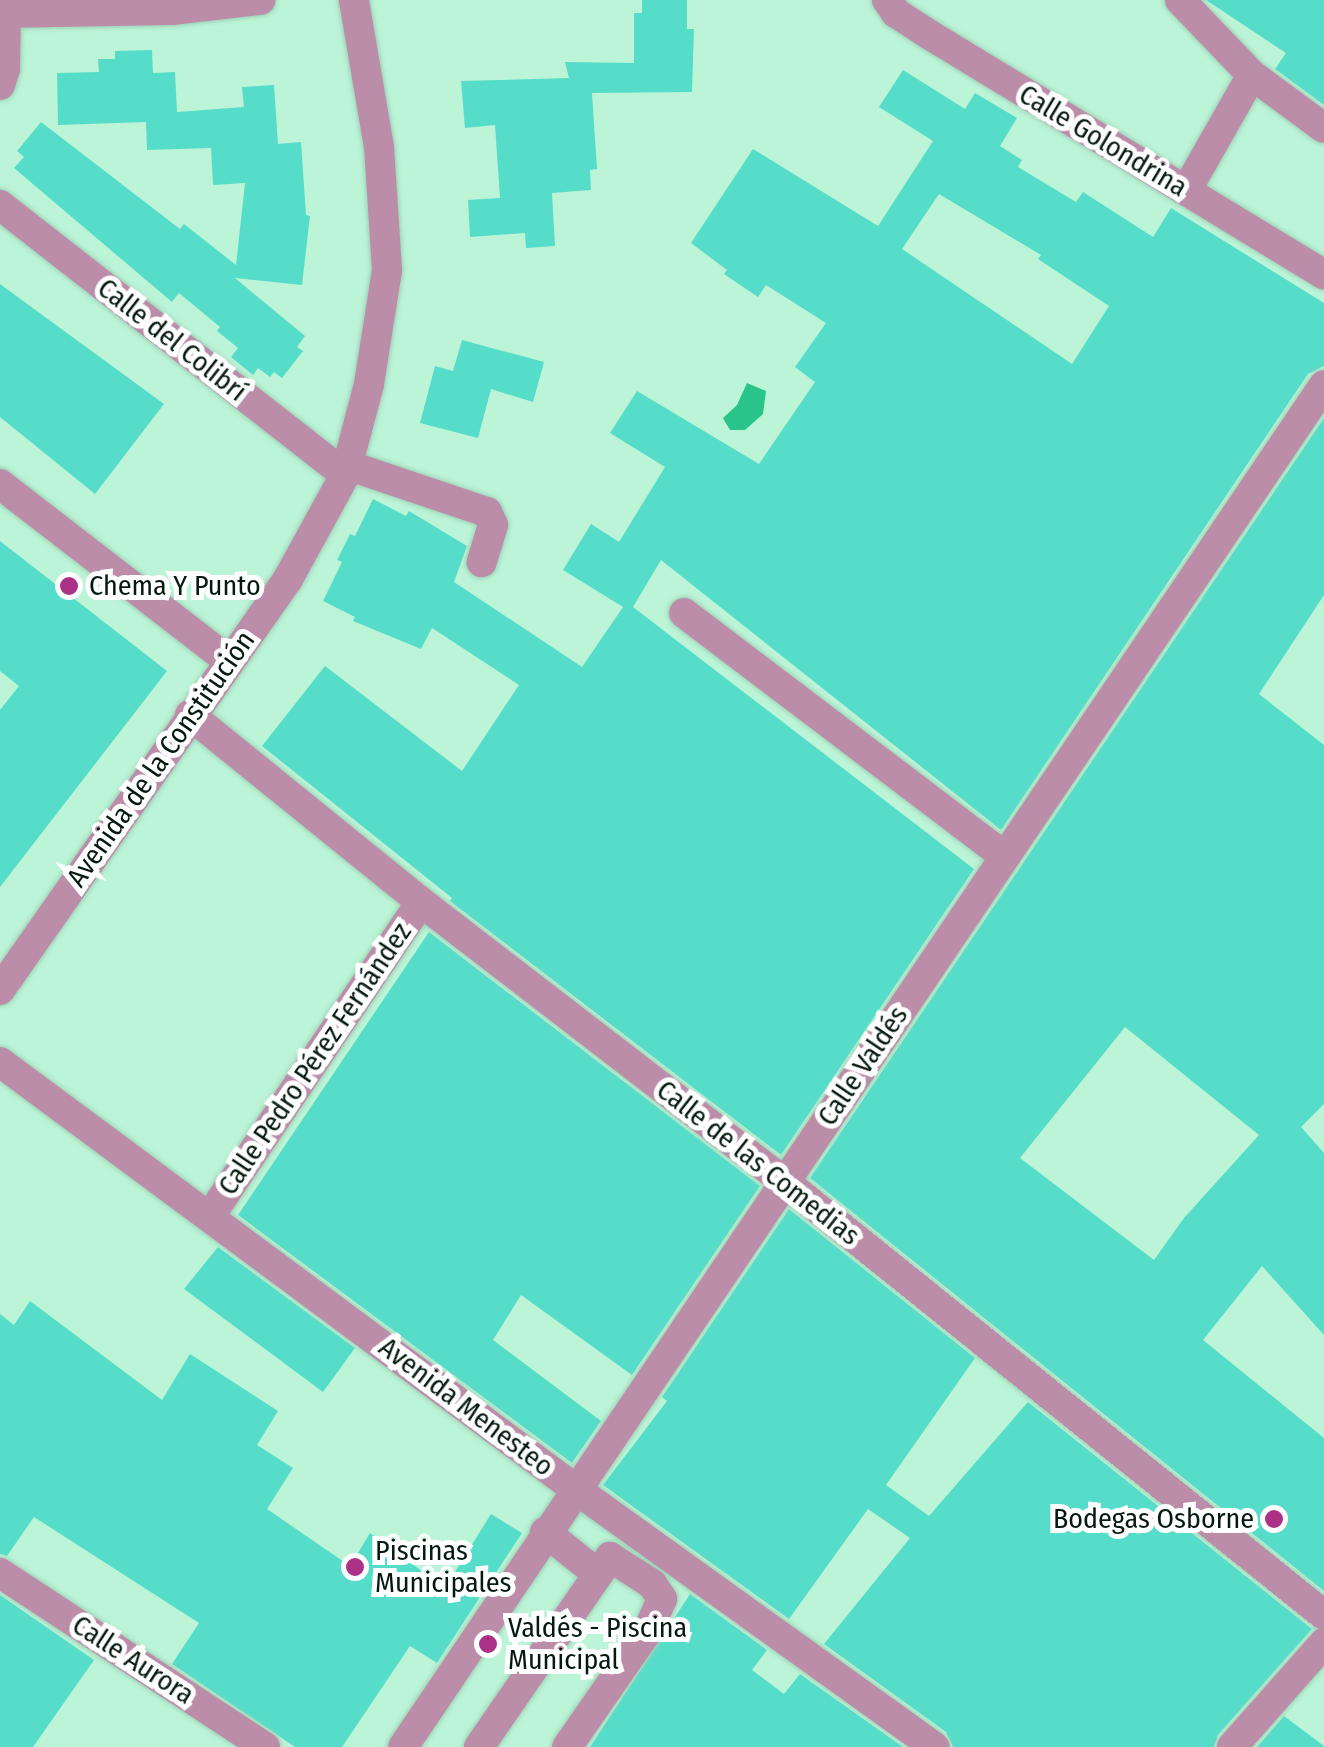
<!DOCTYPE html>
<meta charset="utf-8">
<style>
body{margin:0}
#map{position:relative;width:1324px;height:1747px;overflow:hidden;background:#bcf4d7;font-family:"Fira Sans Condensed",sans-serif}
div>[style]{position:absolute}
.water>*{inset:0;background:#29c48a}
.building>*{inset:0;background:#56ddca}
.roads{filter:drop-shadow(0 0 2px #9fd1b7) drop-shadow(0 0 2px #9fd1b7)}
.minor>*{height:30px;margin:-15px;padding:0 15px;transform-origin:15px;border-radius:15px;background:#bb8da9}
.dots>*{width:28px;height:28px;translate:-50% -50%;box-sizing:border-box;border:5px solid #fff;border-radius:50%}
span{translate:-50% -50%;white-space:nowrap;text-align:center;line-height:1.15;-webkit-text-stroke:10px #fff;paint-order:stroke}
.street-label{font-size:28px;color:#041910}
.poi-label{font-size:28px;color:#041910}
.left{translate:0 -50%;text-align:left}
.right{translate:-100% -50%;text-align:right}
</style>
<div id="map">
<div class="water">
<div style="clip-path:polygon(747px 383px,766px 391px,763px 414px,745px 430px,730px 430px,723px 418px,737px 405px)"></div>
</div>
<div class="building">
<div style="clip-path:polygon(642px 0,687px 0,687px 29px,694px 29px,692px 92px,592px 93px,597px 169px,590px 170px,591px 190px,552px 193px,555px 246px,526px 248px,525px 233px,470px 237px,468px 200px,500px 198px,495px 125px,465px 128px,461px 81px,569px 78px,565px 62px,634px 63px,634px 13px,642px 13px)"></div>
<div style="clip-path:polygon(1206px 0,1324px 0,1324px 105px,1275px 69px,1286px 53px)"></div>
<div style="clip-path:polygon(152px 50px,153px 73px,175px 72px,177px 112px,244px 107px,242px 87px,274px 85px,278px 144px,301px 142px,306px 215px,310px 216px,302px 285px,235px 278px,305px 336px,297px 347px,303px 351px,282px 378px,274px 372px,270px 377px,258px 368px,253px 375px,231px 357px,238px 348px,217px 331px,220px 327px,179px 293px,172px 302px,14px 168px,24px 157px,17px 151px,41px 122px,180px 229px,184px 224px,236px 265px,245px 183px,213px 185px,211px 148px,147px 150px,146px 122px,58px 125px,57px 73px,99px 72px,98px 59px,115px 59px,115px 51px)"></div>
<div style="clip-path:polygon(evenodd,903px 70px,965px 109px,975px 93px,1017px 118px,1000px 146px,1022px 160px,1018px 167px,1076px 202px,1083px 192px,1153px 237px,1171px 208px,1324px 303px,1324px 366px,1308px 374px,1001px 830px,661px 560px,633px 607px,974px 869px,781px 1155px,450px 901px,452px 898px,262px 746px,325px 666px,462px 771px,519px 685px,432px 628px,421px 649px,353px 621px,355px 617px,323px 601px,342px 562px,337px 560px,350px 534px,355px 536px,373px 499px,406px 516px,409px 511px,467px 546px,454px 582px,582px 667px,623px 607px,563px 570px,591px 524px,619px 542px,665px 467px,610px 433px,637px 391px,759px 464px,815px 382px,795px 367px,826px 323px,766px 285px,758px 297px,724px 274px,727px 270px,691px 243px,753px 149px,878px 226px,933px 141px,879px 107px,903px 70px,939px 194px,1041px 255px,1038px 259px,1109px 306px,1072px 364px,902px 249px,939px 194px)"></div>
<div style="clip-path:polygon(0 284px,164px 404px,95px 494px,0 417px)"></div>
<div style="clip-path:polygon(462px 340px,544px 362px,533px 402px,491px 389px,478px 438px,420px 423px,435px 366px,453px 371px)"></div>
<div style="clip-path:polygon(evenodd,1324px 418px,1324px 595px,1259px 694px,1324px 745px,1324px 1104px,1301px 1127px,1324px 1153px,1324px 1335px,1262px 1266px,1203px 1340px,1324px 1438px,1324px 1591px,810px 1178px,1324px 418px,1125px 1027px,1259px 1135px,1184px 1218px,1154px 1260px,1020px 1158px,1125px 1027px)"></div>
<div style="clip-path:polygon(0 541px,167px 671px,0 887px,0 710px,19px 686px,0 671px)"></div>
<div style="clip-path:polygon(429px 932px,760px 1186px,632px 1375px,521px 1295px,493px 1340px,601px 1421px,572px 1463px,238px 1215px)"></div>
<div style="clip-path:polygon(789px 1209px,975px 1358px,886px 1485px,929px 1516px,1028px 1402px,1312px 1629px,1218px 1735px,1214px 1747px,953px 1747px,946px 1732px,824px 1644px,910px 1538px,868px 1509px,789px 1619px,603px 1485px,667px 1401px,662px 1397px)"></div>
<div style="clip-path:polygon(218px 1247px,355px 1348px,323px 1392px,184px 1289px)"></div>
<div style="clip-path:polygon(30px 1301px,162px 1400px,190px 1354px,278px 1411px,257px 1445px,293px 1468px,267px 1509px,350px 1566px,370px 1533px,445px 1588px,491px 1514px,522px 1533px,437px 1663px,410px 1646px,342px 1747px,295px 1747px,172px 1664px,199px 1623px,34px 1517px,7px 1556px,0 1554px,0 1314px,14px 1325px)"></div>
<div style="clip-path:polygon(690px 1594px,767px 1650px,752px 1670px,784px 1694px,800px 1674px,903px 1747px,590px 1747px)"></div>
<div style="clip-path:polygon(0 1595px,94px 1660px,33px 1747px,0 1747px)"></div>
<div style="clip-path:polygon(1284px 1716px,1324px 1746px,1324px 1747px,1257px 1747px)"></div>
</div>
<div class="roads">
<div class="minor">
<div style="left:887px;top:0;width:16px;rotate:55deg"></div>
<div style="left:896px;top:13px;width:40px;rotate:32.9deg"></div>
<div style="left:930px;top:35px;width:461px;rotate:31.3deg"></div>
<div style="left:1180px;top:0;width:104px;rotate:46.2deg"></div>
<div style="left:1252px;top:75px;width:89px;rotate:36.4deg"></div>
<div style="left:0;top:13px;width:172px;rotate:-1deg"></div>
<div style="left:172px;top:10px;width:89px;rotate:-6.5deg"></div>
<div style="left:0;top:85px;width:17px;rotate:-73deg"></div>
<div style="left:5px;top:69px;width:56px;rotate:-89deg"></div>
<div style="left:1186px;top:191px;width:133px;rotate:-60.4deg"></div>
<div style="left:0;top:205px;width:438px;rotate:38deg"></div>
<div style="left:347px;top:465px;width:148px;rotate:18.6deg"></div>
<div style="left:487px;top:512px;width:14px;rotate:65deg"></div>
<div style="left:493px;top:525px;width:39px;rotate:107deg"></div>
<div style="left:0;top:484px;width:289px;rotate:37.7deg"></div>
<div style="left:684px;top:613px;width:402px;rotate:37.2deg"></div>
<div style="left:190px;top:715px;width:297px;rotate:39deg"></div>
<div style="left:421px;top:902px;width:459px;rotate:37.6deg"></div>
<div style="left:785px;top:1182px;width:691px;rotate:38.78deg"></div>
<div style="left:0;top:990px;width:502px;rotate:-54.98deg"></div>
<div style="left:288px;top:579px;width:119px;rotate:-61.3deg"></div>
<div style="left:345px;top:475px;width:94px;rotate:-75.2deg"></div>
<div style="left:369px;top:384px;width:115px;rotate:-81deg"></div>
<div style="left:387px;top:270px;width:123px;rotate:-93.7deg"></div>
<div style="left:379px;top:147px;width:149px;rotate:-99.7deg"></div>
<div style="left:0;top:1062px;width:715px;rotate:36.58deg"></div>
<div style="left:574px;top:1488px;width:444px;rotate:35.7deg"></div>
<div style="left:210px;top:1216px;width:378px;rotate:-56.1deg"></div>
<div style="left:545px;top:1532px;width:68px;rotate:38.4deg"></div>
<div style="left:0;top:1573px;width:317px;rotate:33.3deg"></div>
<div style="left:403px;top:1747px;width:1644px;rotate:-55.93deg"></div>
<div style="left:479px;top:1747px;width:231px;rotate:-55.4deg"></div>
<div style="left:610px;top:1557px;width:50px;rotate:32.7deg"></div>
<div style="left:652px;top:1584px;width:18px;rotate:56deg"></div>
<div style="left:662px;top:1599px;width:36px;rotate:114deg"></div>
<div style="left:647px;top:1632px;width:140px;rotate:124.8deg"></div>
<div style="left:1232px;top:1747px;width:139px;rotate:-48.5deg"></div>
</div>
</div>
<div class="dots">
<div style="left:69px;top:586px;background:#ab3287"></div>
<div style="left:1274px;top:1519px;background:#ab3287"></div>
<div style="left:355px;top:1567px;background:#ab3287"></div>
<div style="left:488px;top:1644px;background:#ab3287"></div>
</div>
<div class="street-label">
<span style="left:1103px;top:141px;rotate:31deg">Calle Golondrina</span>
<span style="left:172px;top:340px;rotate:38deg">Calle del Colibrí</span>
<span style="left:161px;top:759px;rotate:-55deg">Avenida de la Constitución</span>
<span style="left:315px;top:1059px;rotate:-56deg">Calle Pedro Pérez Fernández</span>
<span style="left:863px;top:1066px;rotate:-56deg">Calle Valdés</span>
<span style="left:758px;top:1163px;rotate:38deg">Calle de las Comedias</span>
<span style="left:466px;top:1407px;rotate:37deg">Avenida Menesteo</span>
<span style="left:133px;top:1660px;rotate:33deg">Calle Aurora</span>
</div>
<div class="poi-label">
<span class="left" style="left:89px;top:586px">Chema Y Punto</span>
<span class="right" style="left:1254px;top:1519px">Bodegas Osborne</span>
<span class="left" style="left:375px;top:1567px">Piscinas<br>Municipales</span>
<span class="left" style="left:508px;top:1644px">Valdés - Piscina<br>Municipal</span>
</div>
</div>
